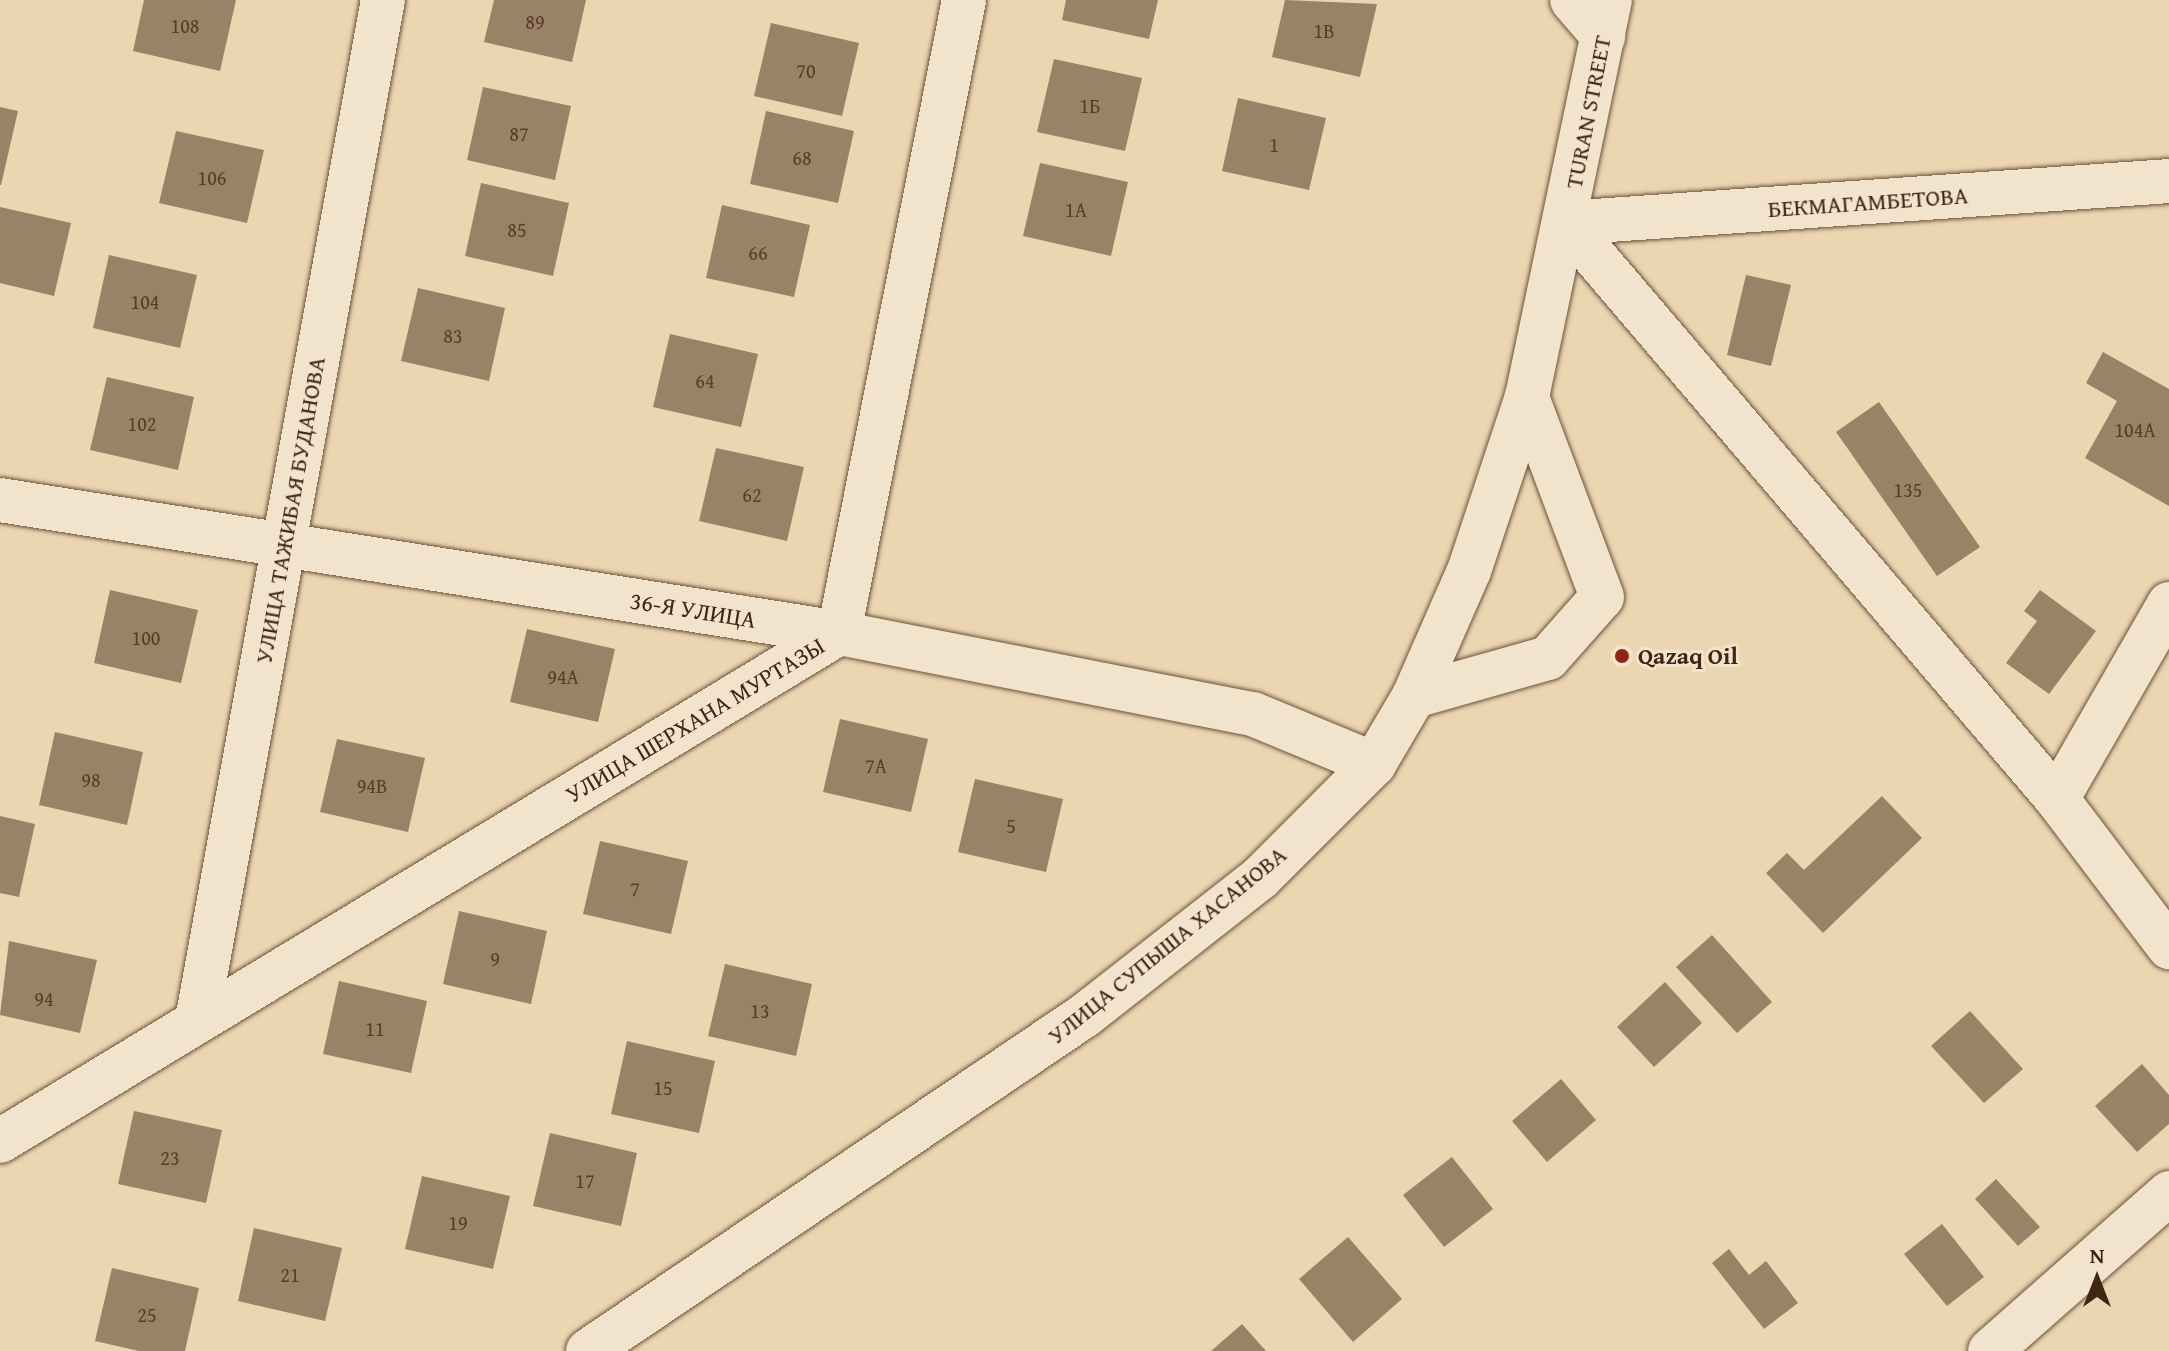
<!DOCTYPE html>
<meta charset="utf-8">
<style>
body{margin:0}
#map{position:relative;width:2169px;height:1351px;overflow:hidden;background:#ebd6b1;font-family:"Gentium Book Plus",serif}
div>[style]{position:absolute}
.building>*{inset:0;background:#9a8266}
.roads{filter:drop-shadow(0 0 2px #6c523c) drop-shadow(0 0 2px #6c523c)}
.minor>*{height:44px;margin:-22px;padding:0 22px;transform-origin:22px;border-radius:22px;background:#f2e4cc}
.dots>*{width:22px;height:22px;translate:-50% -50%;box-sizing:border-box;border:4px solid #f2e4cc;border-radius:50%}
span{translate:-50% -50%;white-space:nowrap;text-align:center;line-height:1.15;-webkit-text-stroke:6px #f2e4cc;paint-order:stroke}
.number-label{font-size:20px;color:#583d29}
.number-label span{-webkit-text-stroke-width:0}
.street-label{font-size:24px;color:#422615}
.poi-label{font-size:24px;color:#422615;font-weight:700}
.left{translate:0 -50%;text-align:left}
.north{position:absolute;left:2057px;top:1239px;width:80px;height:80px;-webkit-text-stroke:6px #f2e4cc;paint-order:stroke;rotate:0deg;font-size:22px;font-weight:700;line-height:32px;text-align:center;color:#422615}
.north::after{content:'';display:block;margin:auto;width:28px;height:36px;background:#422615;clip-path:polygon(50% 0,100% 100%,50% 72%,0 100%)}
</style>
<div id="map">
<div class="building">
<div style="clip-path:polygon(144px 0,236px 0,220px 71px,133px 51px)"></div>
<div style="clip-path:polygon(494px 0,586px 0,572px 62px,484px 42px)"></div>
<div style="clip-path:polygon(1066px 0,1158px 0,1149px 39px,1062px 20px)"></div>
<div style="clip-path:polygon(1285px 0,1377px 4px,1360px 77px,1272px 57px)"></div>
<div style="clip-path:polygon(771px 23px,859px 43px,842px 116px,754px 96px)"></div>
<div style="clip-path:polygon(1054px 59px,1142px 78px,1125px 151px,1037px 132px)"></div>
<div style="clip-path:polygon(483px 87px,571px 106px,555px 180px,467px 160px)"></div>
<div style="clip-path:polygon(1238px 98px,1326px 118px,1309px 190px,1222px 171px)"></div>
<div style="clip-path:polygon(0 107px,18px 111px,1px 185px,0 185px)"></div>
<div style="clip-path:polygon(766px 111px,854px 131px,838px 203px,750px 184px)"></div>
<div style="clip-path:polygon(176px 131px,264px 150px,247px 223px,159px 203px)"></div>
<div style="clip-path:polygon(1040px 163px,1128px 182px,1111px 256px,1023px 236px)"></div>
<div style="clip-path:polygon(481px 183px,569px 203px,553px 276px,465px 256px)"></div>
<div style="clip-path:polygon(722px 205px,810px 225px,794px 297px,706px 278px)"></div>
<div style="clip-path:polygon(0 207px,71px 223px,54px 296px,0 283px)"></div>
<div style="clip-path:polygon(109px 255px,197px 275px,180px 348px,93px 328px)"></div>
<div style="clip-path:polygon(1746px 275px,1791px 285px,1771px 366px,1727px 355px)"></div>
<div style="clip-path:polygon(418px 288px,505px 308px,489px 381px,401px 361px)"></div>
<div style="clip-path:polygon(670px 334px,758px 354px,741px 427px,653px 407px)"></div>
<div style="clip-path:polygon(2103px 352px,2169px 389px,2169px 506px,2085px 458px,2117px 401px,2086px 383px)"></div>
<div style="clip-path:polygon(107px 377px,194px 397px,178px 470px,90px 450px)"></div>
<div style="clip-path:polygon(1879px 402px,1980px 547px,1937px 576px,1836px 432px)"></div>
<div style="clip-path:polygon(716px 448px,804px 467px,787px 541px,699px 521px)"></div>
<div style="clip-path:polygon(110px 590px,198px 610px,181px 683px,94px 663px)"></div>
<div style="clip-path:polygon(2040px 590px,2096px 631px,2049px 694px,2006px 663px,2037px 621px,2024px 611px)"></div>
<div style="clip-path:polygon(527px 629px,615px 649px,598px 722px,510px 702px)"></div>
<div style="clip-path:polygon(840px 719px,928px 739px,911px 812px,823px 792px)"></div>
<div style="clip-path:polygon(55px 732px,143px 752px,127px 825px,39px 805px)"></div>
<div style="clip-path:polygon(337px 739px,425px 758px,408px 832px,320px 812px)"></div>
<div style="clip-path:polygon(975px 779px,1063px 799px,1046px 872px,958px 852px)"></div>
<div style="clip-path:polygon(1882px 796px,1922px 838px,1823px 933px,1766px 873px,1787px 853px,1804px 870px)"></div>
<div style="clip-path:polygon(0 816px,35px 824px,19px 897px,0 893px)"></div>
<div style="clip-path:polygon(600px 841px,688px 861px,671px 934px,583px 914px)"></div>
<div style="clip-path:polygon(459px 911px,547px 931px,531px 1004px,443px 984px)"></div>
<div style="clip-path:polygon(1712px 935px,1772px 1002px,1737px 1033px,1676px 967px)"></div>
<div style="clip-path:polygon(9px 941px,97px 960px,80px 1033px,0 1015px)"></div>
<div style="clip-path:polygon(725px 964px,812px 984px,796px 1056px,708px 1036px)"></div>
<div style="clip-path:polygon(339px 981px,427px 1001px,411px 1073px,323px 1054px)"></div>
<div style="clip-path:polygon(1665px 982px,1702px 1023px,1654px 1067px,1617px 1027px)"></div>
<div style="clip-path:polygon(1970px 1011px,2023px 1069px,1984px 1103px,1931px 1046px)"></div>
<div style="clip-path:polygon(627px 1041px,715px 1061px,699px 1133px,611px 1114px)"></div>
<div style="clip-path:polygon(2142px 1064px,2169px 1095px,2169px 1124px,2137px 1152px,2095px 1106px)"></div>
<div style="clip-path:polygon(1561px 1079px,1596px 1120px,1547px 1162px,1512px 1121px)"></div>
<div style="clip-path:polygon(134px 1111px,222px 1130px,206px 1203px,118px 1184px)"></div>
<div style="clip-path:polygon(550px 1133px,637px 1153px,621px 1226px,533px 1206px)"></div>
<div style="clip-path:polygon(1452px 1157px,1493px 1209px,1444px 1247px,1403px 1195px)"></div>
<div style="clip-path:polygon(422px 1176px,510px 1196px,493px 1269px,405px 1249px)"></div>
<div style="clip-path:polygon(1996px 1179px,2040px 1227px,2018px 1246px,1975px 1199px)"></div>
<div style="clip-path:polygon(1942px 1224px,1984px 1277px,1947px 1306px,1904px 1254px)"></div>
<div style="clip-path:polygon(254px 1228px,342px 1248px,325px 1321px,238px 1301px)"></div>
<div style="clip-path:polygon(1348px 1237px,1402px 1299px,1353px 1342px,1299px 1279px)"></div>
<div style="clip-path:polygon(1729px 1249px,1749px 1275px,1766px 1261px,1798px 1303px,1764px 1329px,1712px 1263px)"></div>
<div style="clip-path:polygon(112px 1268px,199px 1288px,185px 1351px,139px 1351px,95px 1341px)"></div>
<div style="clip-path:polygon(1242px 1324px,1266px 1351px,1211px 1351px)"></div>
</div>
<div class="roads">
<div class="minor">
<div style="left:1572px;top:0;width:48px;rotate:49.3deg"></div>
<div style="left:1566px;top:223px;width:757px;rotate:49.55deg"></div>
<div style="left:2057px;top:799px;width:186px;rotate:52.9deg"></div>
<div style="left:1566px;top:223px;width:604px;rotate:-3.98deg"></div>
<div style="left:0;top:500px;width:849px;rotate:9.01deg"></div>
<div style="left:839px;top:633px;width:422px;rotate:11.1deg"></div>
<div style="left:1253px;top:714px;width:131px;rotate:22.5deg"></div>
<div style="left:1414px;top:696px;width:139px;rotate:-15.8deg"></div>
<div style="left:1548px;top:658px;width:81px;rotate:-48.5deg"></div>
<div style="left:1602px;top:597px;width:214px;rotate:-110.6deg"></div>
<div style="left:2057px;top:799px;width:225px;rotate:-60.1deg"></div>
<div style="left:197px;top:1021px;width:1038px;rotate:-79.68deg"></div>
<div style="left:0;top:1141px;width:981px;rotate:-31.19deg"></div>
<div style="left:839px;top:633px;width:645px;rotate:-78.83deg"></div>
<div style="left:588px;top:1351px;width:599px;rotate:-34.04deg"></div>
<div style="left:1084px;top:1016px;width:224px;rotate:-38.1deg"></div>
<div style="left:1260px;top:878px;width:161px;rotate:-45deg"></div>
<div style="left:1374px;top:764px;width:79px;rotate:-59.5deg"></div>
<div style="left:1414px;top:696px;width:137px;rotate:-66.3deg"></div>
<div style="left:1469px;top:571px;width:183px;rotate:-71.6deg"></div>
<div style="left:1527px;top:397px;width:406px;rotate:-78.2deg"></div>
<div style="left:1990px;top:1351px;width:239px;rotate:-41.4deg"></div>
</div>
</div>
<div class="dots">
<div style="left:1622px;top:656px;background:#8f2418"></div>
</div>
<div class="number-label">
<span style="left:535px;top:21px">89</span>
<span style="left:185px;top:25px">108</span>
<span style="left:1324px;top:30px">1В</span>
<span style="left:806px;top:70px">70</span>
<span style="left:1090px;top:105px">1Б</span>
<span style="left:519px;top:133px">87</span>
<span style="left:1274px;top:144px">1</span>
<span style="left:802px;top:157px">68</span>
<span style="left:212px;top:177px">106</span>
<span style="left:1076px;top:209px">1А</span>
<span style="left:517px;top:229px">85</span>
<span style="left:758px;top:252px">66</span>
<span style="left:145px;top:301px">104</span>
<span style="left:453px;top:335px">83</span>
<span style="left:705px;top:380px">64</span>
<span style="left:142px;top:423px">102</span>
<span style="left:2135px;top:429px">104А</span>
<span style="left:1908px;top:489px">135</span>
<span style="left:752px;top:494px">62</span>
<span style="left:146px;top:637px">100</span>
<span style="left:563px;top:676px">94А</span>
<span style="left:876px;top:765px">7А</span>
<span style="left:91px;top:779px">98</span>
<span style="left:372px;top:785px">94В</span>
<span style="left:1011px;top:825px">5</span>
<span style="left:635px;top:888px">7</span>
<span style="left:495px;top:958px">9</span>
<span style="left:44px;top:998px">94</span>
<span style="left:760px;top:1010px">13</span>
<span style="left:375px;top:1028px">11</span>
<span style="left:663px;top:1087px">15</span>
<span style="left:170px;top:1157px">23</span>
<span style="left:585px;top:1180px">17</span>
<span style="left:458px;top:1222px">19</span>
<span style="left:290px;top:1274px">21</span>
<span style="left:147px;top:1314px">25</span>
</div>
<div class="street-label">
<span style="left:1588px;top:112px;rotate:-79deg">TURAN STREET</span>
<span style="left:1868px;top:202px;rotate:-4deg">БЕКМАГАМБЕТОВА</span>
<span style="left:290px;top:510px;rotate:-80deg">УЛИЦА ТАЖИБАЯ БУДАНОВА</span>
<span style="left:693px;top:610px;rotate:9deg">36-Я УЛИЦА</span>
<span style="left:695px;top:720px;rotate:-31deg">УЛИЦА ШЕРХАНА МУРТАЗЫ</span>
<span style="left:1167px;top:945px;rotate:-39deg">УЛИЦА СУПЫША ХАСАНОВА</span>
</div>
<div class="poi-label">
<span class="left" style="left:1638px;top:656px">Qazaq Oil</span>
</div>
<div class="north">N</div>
</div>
